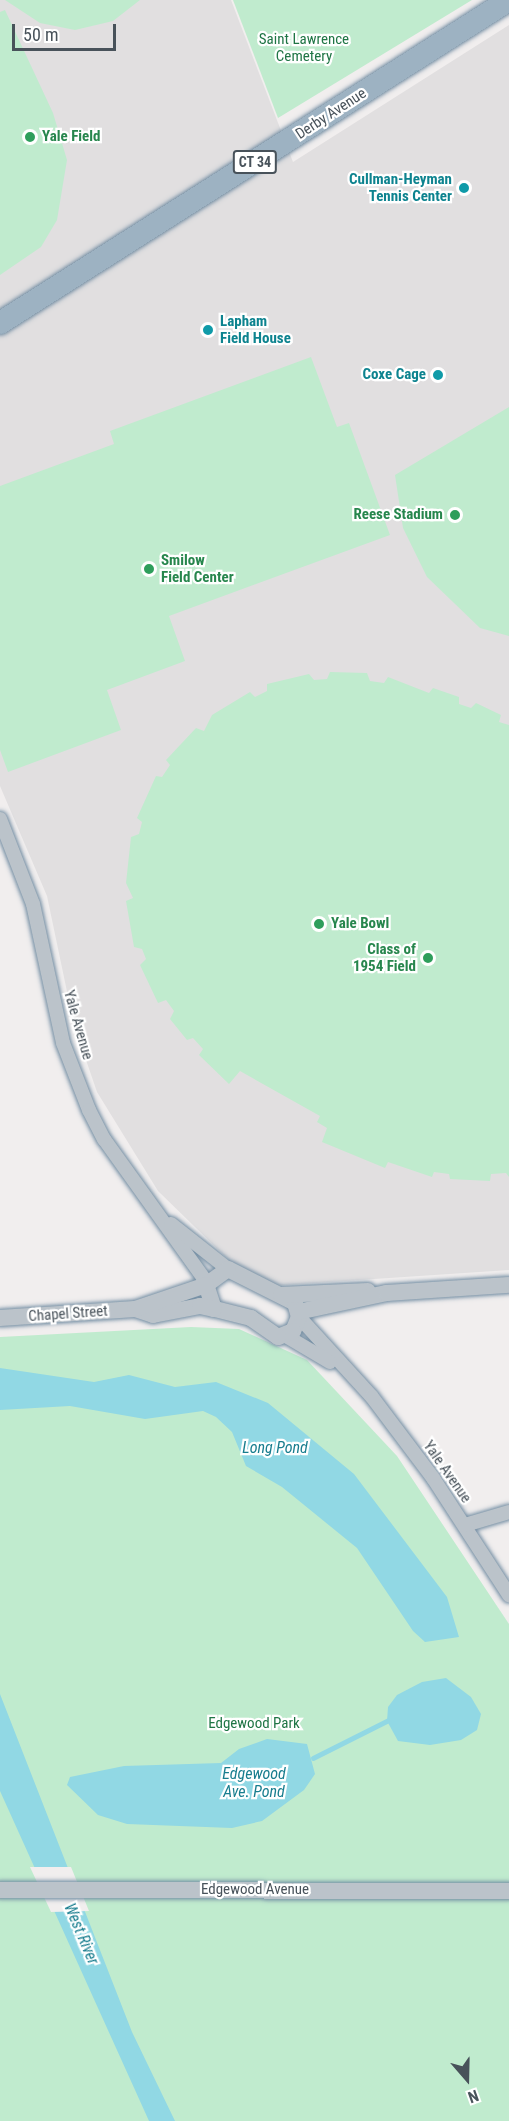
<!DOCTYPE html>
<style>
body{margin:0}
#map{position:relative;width:509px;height:2121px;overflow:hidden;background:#f1eeee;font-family:"Roboto Condensed",sans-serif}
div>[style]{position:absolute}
.education>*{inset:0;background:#e1dfe0}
.green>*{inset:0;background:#c0ebce}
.water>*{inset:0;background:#91d8e4}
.pier>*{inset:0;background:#f1eeee}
.stream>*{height:4.5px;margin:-2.25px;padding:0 2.25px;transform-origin:2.25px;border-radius:2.25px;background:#91d8e4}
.roads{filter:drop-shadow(0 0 2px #758fa4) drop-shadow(0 0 2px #758fa4)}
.minor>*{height:14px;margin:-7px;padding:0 7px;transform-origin:7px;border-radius:7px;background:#bbc3ca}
.tertiary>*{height:16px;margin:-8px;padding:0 8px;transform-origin:8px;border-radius:8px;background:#bbc3ca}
.trunk>*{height:22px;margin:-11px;padding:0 11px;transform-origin:11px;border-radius:11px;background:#9db2c2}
.dots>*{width:16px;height:16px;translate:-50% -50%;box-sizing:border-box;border:3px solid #fff;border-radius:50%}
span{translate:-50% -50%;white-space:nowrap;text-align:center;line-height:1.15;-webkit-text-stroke:4.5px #fff;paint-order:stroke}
.shield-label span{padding:2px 4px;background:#fff;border:2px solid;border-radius:4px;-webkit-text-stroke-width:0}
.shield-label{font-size:14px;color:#48525a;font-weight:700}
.park-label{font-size:15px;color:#1f7545}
.street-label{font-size:15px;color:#48525a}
.leisure-label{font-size:15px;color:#27864d;font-weight:700}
.left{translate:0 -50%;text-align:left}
.right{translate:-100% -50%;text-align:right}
.culture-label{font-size:15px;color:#0d838f;font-weight:700}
.water-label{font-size:16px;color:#187d8e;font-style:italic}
.north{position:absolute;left:437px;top:2049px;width:60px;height:60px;-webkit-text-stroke:4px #fff;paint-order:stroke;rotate:160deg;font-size:16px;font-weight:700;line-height:24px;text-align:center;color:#48525a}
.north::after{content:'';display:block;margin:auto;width:21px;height:27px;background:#48525a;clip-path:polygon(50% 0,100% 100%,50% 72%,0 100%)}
.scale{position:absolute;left:12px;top:24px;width:104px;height:27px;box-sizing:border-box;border:3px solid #48525a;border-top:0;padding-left:8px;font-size:18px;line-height:21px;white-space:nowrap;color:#48525a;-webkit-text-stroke:4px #fff;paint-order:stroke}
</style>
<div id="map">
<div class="education">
<div style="clip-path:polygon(0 0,231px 0,293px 162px,509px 25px,509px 1270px,269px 1286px,233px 1264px,158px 1191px,97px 1092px,74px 1025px,47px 896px,0 786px)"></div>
</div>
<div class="green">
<div style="clip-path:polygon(5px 0,140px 0,113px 21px,75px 30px,40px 23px)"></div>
<div style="clip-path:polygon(233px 0,472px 0,278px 118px)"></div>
<div style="clip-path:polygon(5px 10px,53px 113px,67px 160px,57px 220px,41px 247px,0 275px,0 12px)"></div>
<div style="clip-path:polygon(311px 357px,337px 427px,349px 423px,390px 535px,169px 616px,185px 661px,107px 690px,121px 730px,8px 772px,0 750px,0 486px,114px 444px,110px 431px)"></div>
<div style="clip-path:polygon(509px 407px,509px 636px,480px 628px,427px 577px,403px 528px,395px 475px)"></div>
<div style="clip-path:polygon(330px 672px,367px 673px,370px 681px,384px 683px,388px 677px,429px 693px,433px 688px,459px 697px,459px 704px,471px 708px,476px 703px,501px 715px,499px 722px,509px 725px,509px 1177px,506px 1173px,491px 1174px,490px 1181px,450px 1179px,449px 1174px,434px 1172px,432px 1177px,388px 1162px,385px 1168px,322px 1142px,327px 1128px,317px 1122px,320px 1116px,240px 1071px,229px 1084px,199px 1055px,203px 1049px,193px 1038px,187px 1040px,170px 1019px,174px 1011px,166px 1000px,158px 1003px,140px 965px,146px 959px,142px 949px,134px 947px,126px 901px,133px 898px,126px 883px,131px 837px,139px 834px,142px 822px,137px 818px,156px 776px,162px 777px,170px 765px,166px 760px,196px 728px,204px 731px,212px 715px,250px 692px,255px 697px,267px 691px,267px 684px,309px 674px,314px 680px,327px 679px)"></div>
<div style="clip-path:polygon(191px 1327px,239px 1329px,307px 1360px,397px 1456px,509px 1624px,509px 2121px,0 2121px,0 1337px)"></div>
</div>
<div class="water">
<div style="clip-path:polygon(0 1368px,94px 1382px,129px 1375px,175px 1387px,216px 1382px,268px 1403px,354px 1474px,447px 1597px,459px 1637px,425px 1642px,413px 1631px,357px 1548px,282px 1487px,246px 1466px,232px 1432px,216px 1417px,203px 1411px,145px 1419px,70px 1406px,0 1410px)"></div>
<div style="clip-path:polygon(446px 1678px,471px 1697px,481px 1714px,477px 1730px,461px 1740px,430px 1745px,398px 1741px,387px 1721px,388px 1707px,397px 1695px,422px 1682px)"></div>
<div style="clip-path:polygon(0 1694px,132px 2032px,175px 2121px,149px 2121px,0 1791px)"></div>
<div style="clip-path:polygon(267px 1739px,307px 1744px,315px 1774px,304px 1790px,262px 1821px,232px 1828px,127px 1824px,98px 1815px,67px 1785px,70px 1777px,124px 1766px,221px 1763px,239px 1749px)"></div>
</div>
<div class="pier">
<div style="clip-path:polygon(30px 1867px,71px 1867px,89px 1911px,51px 1912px)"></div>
</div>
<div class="stream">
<div style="left:313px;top:1758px;width:83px;rotate:-26.6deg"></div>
</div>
<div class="roads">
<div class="minor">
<div style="left:0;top:819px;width:91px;rotate:68.8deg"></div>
<div style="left:33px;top:904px;width:142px;rotate:77.8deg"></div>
<div style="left:63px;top:1043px;width:72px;rotate:68.8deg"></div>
<div style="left:89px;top:1110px;width:33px;rotate:63deg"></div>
<div style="left:104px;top:1139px;width:177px;rotate:54.4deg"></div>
<div style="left:171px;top:1224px;width:73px;rotate:38.3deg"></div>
<div style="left:299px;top:1317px;width:108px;rotate:47.6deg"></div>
<div style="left:372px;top:1397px;width:101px;rotate:53deg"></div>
<div style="left:433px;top:1478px;width:140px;rotate:57deg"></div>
<div style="left:286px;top:1336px;width:51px;rotate:30.6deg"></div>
<div style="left:465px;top:1525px;width:46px;rotate:-16.5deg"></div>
</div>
<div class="tertiary">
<div style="left:228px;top:1269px;width:75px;rotate:26.9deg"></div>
<div style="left:295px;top:1303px;width:15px;rotate:74deg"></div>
<div style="left:299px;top:1317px;width:15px;rotate:113deg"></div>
<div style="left:293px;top:1331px;width:16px;rotate:158deg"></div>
<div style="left:278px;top:1337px;width:33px;rotate:-145deg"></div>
<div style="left:251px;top:1318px;width:38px;rotate:-166deg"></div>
<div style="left:214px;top:1309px;width:25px;rotate:-108deg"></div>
<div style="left:206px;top:1285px;width:27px;rotate:-36deg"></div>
<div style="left:281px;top:1295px;width:87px;rotate:-2.6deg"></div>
<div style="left:135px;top:1309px;width:19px;rotate:18deg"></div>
<div style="left:153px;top:1315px;width:48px;rotate:-10.8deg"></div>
<div style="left:200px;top:1306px;width:14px;rotate:12deg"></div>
<div style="left:298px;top:1312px;width:91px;rotate:-12.1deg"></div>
<div style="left:387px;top:1293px;width:122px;rotate:-3.8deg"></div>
<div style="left:0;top:1318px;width:135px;rotate:-3.8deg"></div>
<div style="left:135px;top:1309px;width:75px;rotate:-18.7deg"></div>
<div style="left:0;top:1890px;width:509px;rotate:0.11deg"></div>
</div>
<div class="trunk">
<div style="left:0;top:323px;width:603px;rotate:-32.4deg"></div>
</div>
</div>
<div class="dots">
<div style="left:30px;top:137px;background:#2e9e5b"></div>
<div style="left:464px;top:188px;background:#0f9aa8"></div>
<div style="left:208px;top:330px;background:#0f9aa8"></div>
<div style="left:438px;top:375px;background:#0f9aa8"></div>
<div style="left:455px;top:515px;background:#2e9e5b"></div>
<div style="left:149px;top:569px;background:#2e9e5b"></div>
<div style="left:319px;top:924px;background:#2e9e5b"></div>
<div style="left:428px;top:958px;background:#2e9e5b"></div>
</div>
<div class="shield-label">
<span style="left:255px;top:162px">CT 34</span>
</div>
<div class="park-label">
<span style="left:304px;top:48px">Saint Lawrence<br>Cemetery</span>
<span style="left:254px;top:1724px">Edgewood Park</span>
</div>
<div class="street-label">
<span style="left:331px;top:114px;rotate:-33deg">Derby Avenue</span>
<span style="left:78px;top:1025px;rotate:74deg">Yale Avenue</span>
<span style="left:68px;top:1314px;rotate:-4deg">Chapel Street</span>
<span style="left:447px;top:1472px;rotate:55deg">Yale Avenue</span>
<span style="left:255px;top:1890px">Edgewood Avenue</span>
</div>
<div class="leisure-label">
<span class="left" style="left:42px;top:137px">Yale Field</span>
<span class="right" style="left:443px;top:515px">Reese Stadium</span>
<span class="left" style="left:161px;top:569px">Smilow<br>Field Center</span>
<span class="left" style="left:331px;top:924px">Yale Bowl</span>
<span class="right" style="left:416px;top:958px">Class of<br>1954 Field</span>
</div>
<div class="culture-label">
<span class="right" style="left:452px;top:188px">Cullman-Heyman<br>Tennis Center</span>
<span class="left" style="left:220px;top:330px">Lapham<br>Field House</span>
<span class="right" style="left:426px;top:375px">Coxe Cage</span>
</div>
<div class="water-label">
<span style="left:275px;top:1448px">Long Pond</span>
<span style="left:254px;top:1783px">Edgewood<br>Ave. Pond</span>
<span style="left:81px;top:1934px;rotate:67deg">West River</span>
</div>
<div class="north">N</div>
<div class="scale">50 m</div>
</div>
